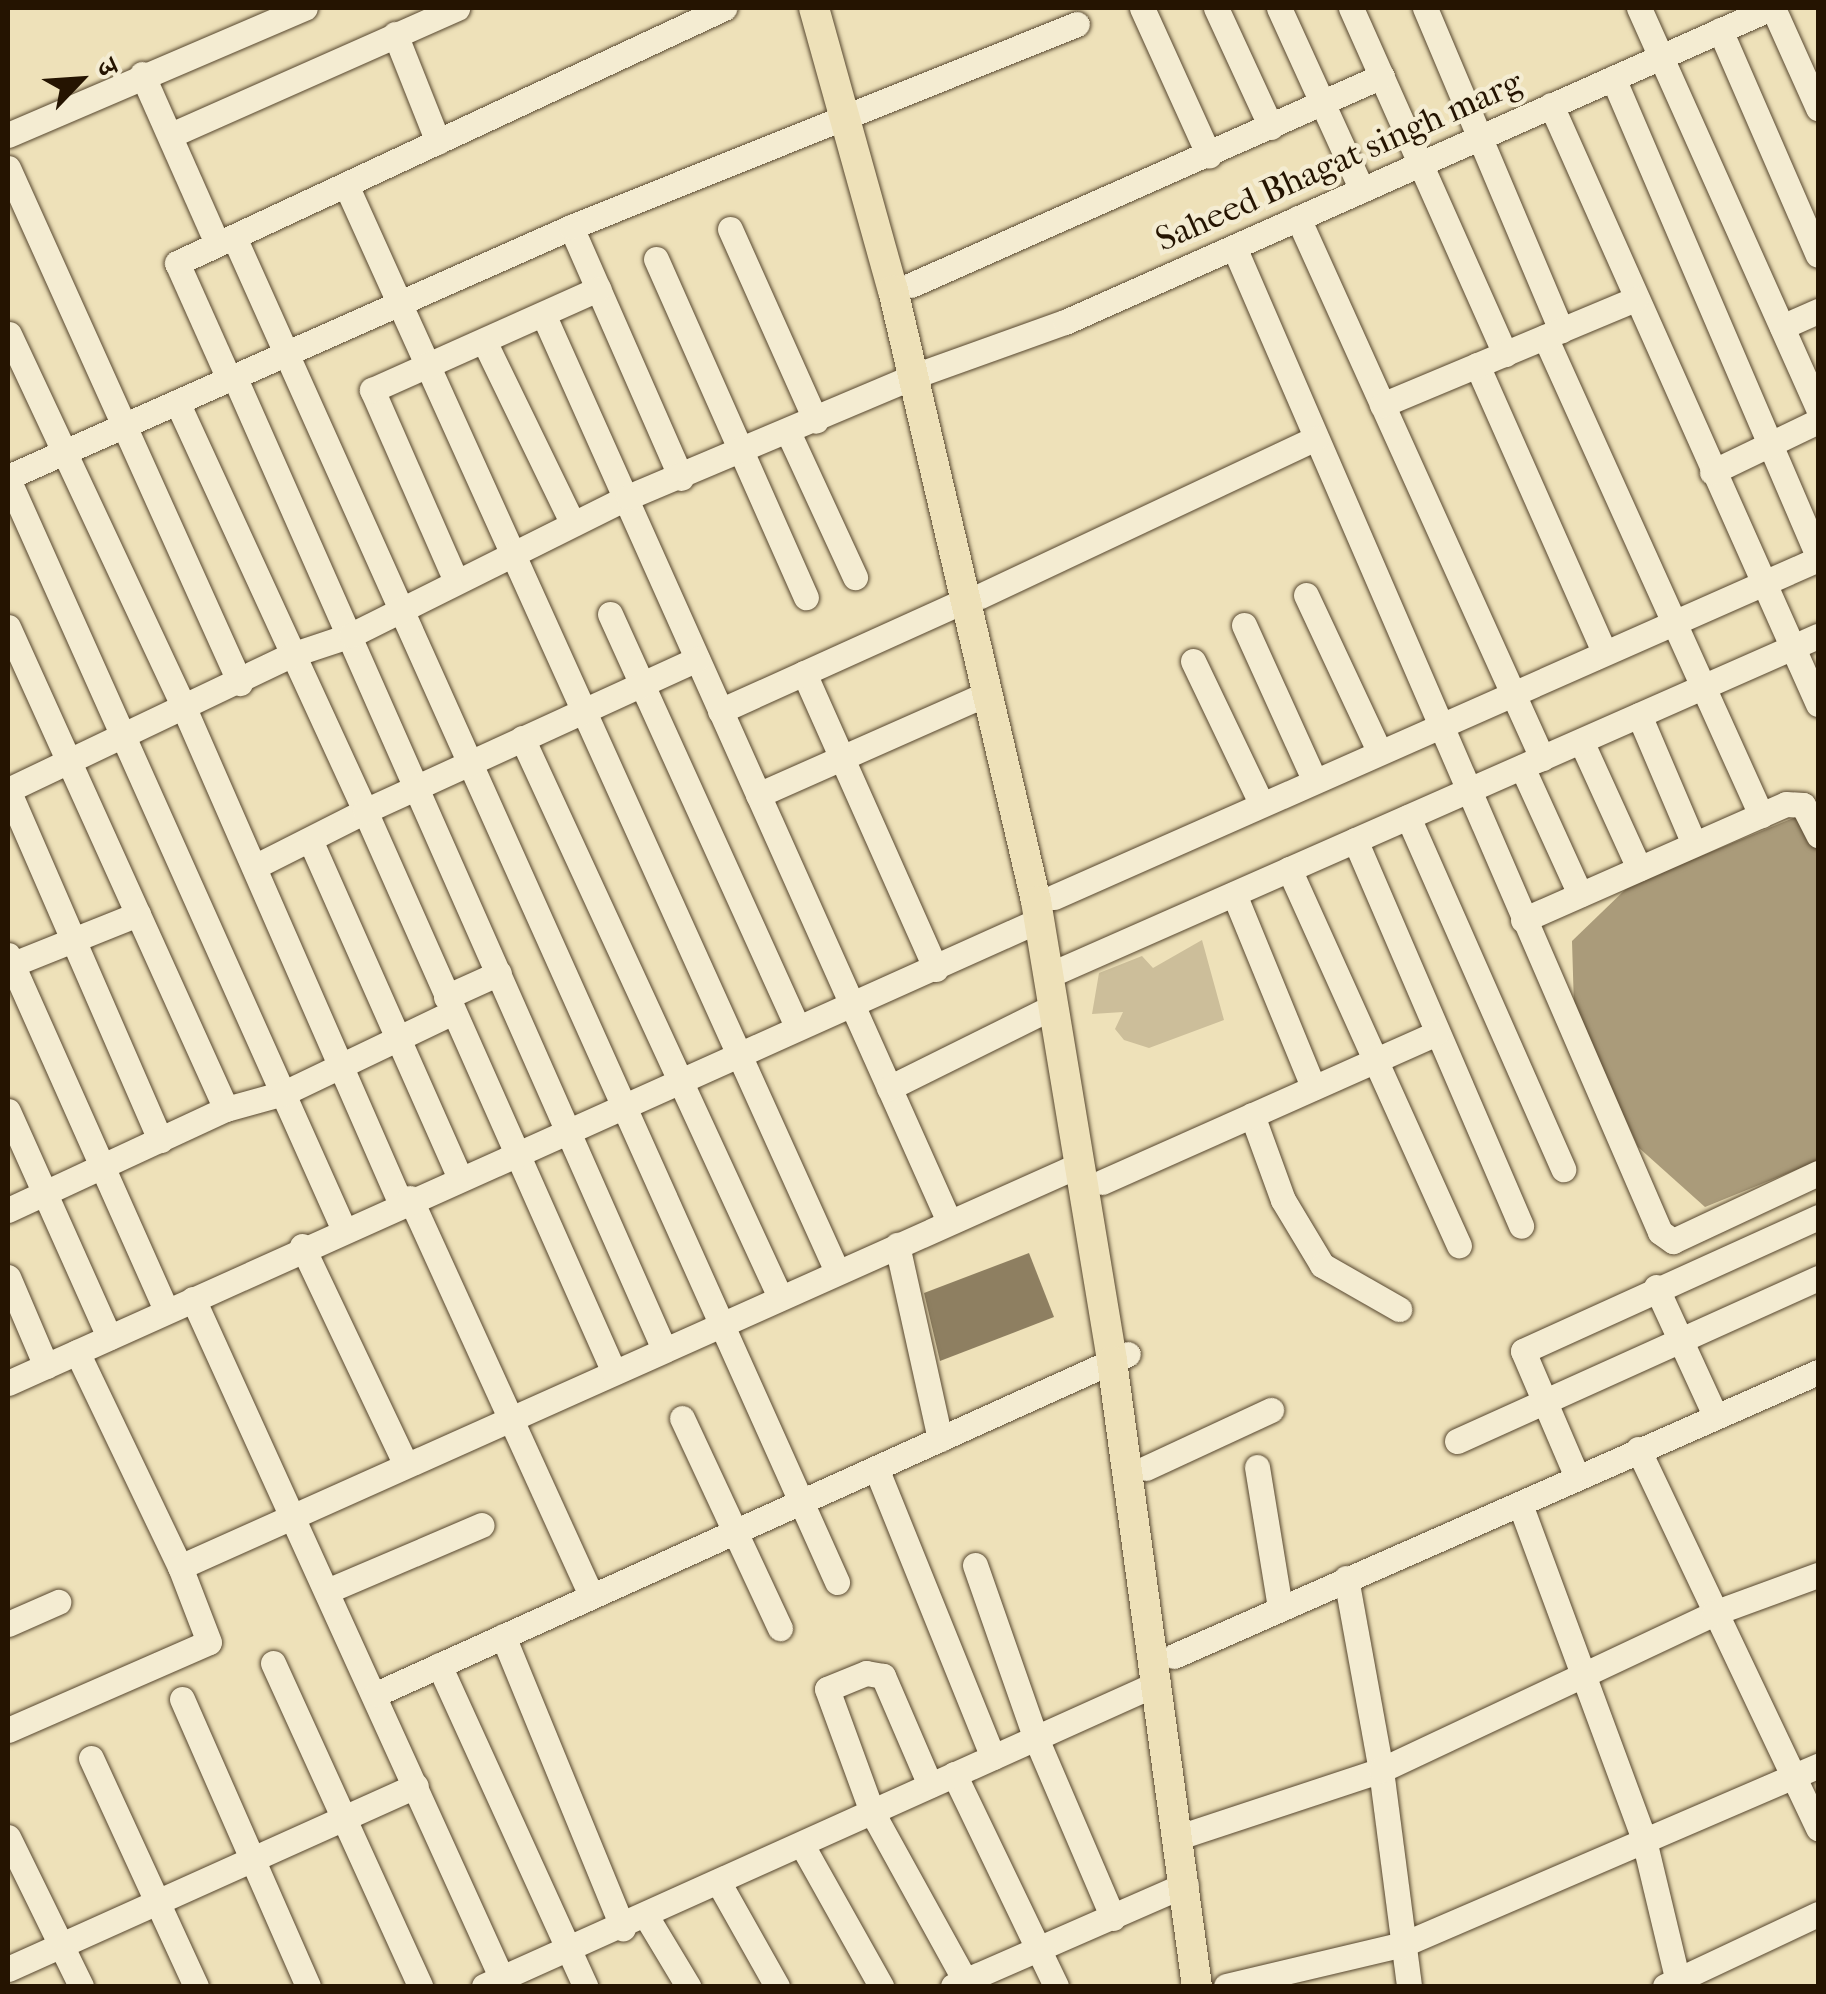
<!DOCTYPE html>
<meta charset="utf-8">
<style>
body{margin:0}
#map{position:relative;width:1826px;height:1994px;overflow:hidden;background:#eee1b9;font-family:"IM FELL French Canon","Noto Serif Devanagari",serif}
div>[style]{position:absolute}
.green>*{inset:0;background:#ccbe9a}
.water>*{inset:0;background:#aa9b7a}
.building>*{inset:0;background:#8e7f61}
.roads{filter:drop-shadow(0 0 2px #57472f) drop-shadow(0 0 2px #57472f)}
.minor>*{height:25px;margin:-12.5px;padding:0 12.5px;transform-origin:12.5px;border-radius:12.5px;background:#f4ecd2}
.major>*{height:30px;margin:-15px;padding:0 15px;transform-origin:15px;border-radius:15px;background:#eee1b9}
span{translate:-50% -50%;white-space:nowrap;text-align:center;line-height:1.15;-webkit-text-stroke:9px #f4ecd2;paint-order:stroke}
.street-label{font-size:35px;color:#251401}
.frame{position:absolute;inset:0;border:10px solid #251401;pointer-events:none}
.north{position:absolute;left:30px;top:30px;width:100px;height:100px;-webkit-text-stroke:8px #f4ecd2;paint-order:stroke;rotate:65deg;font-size:28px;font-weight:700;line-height:40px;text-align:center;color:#251401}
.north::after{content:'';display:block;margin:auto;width:35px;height:45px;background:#251401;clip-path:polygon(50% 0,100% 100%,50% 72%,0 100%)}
</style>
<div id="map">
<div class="green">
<div style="clip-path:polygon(1202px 940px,1224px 1020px,1149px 1048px,1124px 1040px,1115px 1029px,1123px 1012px,1092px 1014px,1099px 973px,1142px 956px,1153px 968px)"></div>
</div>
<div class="water">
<div style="clip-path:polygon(1796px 817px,1818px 845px,1818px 1161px,1705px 1207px,1638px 1147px,1574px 1007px,1572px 941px,1630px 885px)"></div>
</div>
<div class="building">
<div style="clip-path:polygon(1029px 1253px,1054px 1317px,940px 1361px,924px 1293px)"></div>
</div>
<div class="roads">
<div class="minor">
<div style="left:1142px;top:8px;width:162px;rotate:65.6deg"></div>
<div style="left:1216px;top:8px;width:131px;rotate:65.2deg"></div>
<div style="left:1279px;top:8px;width:200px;rotate:65.5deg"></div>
<div style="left:1351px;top:8px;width:379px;rotate:66deg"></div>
<div style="left:1425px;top:8px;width:350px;rotate:67.1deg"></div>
<div style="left:1639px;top:8px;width:438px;rotate:65.9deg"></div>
<div style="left:1773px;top:8px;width:110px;rotate:65.8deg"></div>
<div style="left:1720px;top:30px;width:245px;rotate:66.5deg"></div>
<div style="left:395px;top:34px;width:116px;rotate:68.3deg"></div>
<div style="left:142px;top:74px;width:185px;rotate:66.1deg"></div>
<div style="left:1613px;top:78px;width:520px;rotate:66.79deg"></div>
<div style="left:1551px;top:105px;width:656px;rotate:65.98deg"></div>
<div style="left:8px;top:135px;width:323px;rotate:-23.2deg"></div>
<div style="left:171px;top:135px;width:313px;rotate:-23.9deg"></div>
<div style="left:8px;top:168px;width:565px;rotate:65.75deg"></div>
<div style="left:346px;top:185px;width:1190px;rotate:65.68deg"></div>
<div style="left:1298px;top:218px;width:593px;rotate:65.68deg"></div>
<div style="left:571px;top:227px;width:274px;rotate:66.3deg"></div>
<div style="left:730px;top:229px;width:210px;rotate:65.9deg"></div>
<div style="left:234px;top:237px;width:1474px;rotate:65.85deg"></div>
<div style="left:1234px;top:247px;width:1073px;rotate:66.61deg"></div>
<div style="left:1660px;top:1232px;width:16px;rotate:35deg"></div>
<div style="left:1673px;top:1241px;width:160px;rotate:-25.1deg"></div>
<div style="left:656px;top:259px;width:370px;rotate:66.1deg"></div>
<div style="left:911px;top:285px;width:515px;rotate:-23.93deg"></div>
<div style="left:544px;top:316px;width:989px;rotate:65.9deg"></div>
<div style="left:1782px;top:327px;width:39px;rotate:-24deg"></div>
<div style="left:9px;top:334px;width:413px;rotate:64.9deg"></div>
<div style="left:184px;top:708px;width:539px;rotate:66.38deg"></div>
<div style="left:1545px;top:337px;width:525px;rotate:65.68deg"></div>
<div style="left:484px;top:341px;width:201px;rotate:64.1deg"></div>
<div style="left:1477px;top:365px;width:314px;rotate:66.1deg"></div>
<div style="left:234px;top:376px;width:1062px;rotate:66.16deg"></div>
<div style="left:229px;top:379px;width:127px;rotate:-114.1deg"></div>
<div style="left:177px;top:263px;width:604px;rotate:-24.99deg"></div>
<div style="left:177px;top:402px;width:450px;rotate:65.3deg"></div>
<div style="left:365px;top:811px;width:124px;rotate:153.2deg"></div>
<div style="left:1382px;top:405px;width:275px;rotate:-22.7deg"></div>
<div style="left:788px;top:432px;width:160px;rotate:65.2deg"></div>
<div style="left:1712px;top:472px;width:118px;rotate:-25.7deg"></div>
<div style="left:8px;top:477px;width:616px;rotate:-23.94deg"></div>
<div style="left:571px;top:227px;width:545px;rotate:-21.86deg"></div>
<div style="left:8px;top:479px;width:821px;rotate:65.9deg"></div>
<div style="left:456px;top:581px;width:209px;rotate:-113.7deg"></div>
<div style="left:372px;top:390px;width:248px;rotate:-24.1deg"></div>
<div style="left:1306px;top:595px;width:172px;rotate:64.9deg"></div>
<div style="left:980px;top:596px;width:371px;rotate:-25.2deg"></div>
<div style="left:610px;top:614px;width:453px;rotate:65.6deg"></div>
<div style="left:1244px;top:625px;width:169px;rotate:65.6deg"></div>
<div style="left:8px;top:627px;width:529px;rotate:65.66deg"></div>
<div style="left:1193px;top:661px;width:157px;rotate:64.4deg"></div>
<div style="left:804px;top:673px;width:324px;rotate:66deg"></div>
<div style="left:720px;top:711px;width:268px;rotate:-24.3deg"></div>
<div style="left:1639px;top:715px;width:140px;rotate:66.9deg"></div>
<div style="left:522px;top:738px;width:613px;rotate:65.23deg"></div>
<div style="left:1581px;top:741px;width:140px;rotate:65.5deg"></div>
<div style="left:1522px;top:767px;width:140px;rotate:65.5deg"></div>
<div style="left:8px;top:790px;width:314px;rotate:-25.5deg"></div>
<div style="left:291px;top:655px;width:63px;rotate:-18.4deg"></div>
<div style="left:351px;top:635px;width:309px;rotate:-26.5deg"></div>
<div style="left:628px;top:497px;width:311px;rotate:-22.9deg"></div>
<div style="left:914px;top:376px;width:160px;rotate:-19.7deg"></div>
<div style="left:1065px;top:322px;width:773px;rotate:-23.98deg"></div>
<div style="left:8px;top:790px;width:382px;rotate:66.5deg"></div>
<div style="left:758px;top:795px;width:249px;rotate:-23.9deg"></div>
<div style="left:1408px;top:817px;width:385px;rotate:66.2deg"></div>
<div style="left:1355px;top:840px;width:420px;rotate:66.7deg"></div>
<div style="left:311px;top:842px;width:365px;rotate:66.1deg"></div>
<div style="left:1289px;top:869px;width:413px;rotate:65.7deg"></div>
<div style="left:1234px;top:894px;width:209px;rotate:67.7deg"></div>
<div style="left:1054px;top:897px;width:835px;rotate:-23.86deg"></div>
<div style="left:1523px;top:920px;width:287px;rotate:-23.8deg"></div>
<div style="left:1786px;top:804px;width:17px;rotate:3deg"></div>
<div style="left:1803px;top:805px;width:34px;rotate:63deg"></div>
<div style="left:8px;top:955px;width:389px;rotate:66deg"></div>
<div style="left:8px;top:966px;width:140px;rotate:-21.8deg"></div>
<div style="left:1047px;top:976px;width:843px;rotate:-23.8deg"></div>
<div style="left:446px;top:997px;width:58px;rotate:-24.4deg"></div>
<div style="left:889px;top:1088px;width:182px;rotate:-26.4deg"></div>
<div style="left:8px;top:1111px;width:248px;rotate:65.9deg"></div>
<div style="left:1252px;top:1115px;width:90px;rotate:70deg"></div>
<div style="left:1283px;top:1200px;width:76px;rotate:59deg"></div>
<div style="left:1322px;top:1265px;width:89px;rotate:29.7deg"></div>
<div style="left:1102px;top:1182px;width:366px;rotate:-24deg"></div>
<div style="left:410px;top:1198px;width:437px;rotate:65.5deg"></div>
<div style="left:8px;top:1210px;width:240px;rotate:-24.9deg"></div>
<div style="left:226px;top:1109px;width:60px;rotate:-15.4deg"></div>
<div style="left:284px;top:1093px;width:187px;rotate:-25.6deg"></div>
<div style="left:897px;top:1245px;width:199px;rotate:77.5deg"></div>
<div style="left:302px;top:1246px;width:240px;rotate:64.6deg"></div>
<div style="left:8px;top:1277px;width:97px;rotate:66.9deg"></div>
<div style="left:1656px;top:1287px;width:141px;rotate:65.3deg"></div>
<div style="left:193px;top:1299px;width:747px;rotate:65.56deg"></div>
<div style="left:77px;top:1352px;width:238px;rotate:64.4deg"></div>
<div style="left:180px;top:1567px;width:987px;rotate:-24.1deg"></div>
<div style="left:613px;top:1370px;width:612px;rotate:-113.92deg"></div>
<div style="left:365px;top:811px;width:365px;rotate:-24.6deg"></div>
<div style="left:8px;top:1383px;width:1130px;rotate:-24.18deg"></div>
<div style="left:682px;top:1418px;width:232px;rotate:65deg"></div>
<div style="left:1457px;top:1441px;width:396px;rotate:-24.3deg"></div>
<div style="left:1638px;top:1449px;width:420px;rotate:64.6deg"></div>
<div style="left:1257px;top:1467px;width:142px;rotate:80.7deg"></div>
<div style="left:876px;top:1468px;width:312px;rotate:68deg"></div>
<div style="left:1146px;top:1468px;width:138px;rotate:-24.9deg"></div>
<div style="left:1577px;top:1477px;width:137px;rotate:-113.2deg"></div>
<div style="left:1523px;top:1351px;width:324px;rotate:-24.4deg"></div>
<div style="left:1520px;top:1504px;width:358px;rotate:69.7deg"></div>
<div style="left:1644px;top:1840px;width:150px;rotate:76.5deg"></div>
<div style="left:975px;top:1565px;width:181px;rotate:70.7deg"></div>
<div style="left:1035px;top:1736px;width:198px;rotate:66.8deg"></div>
<div style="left:1346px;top:1578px;width:195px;rotate:79.7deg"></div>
<div style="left:1381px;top:1770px;width:218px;rotate:82.6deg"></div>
<div style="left:327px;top:1591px;width:168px;rotate:-23.1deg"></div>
<div style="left:8px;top:1624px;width:55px;rotate:-23.7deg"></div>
<div style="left:503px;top:1636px;width:316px;rotate:67.7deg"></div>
<div style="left:1174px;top:1656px;width:704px;rotate:-23.8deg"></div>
<div style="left:273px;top:1663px;width:355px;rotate:65.5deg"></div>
<div style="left:439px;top:1665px;width:353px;rotate:65.5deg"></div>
<div style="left:376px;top:1694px;width:825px;rotate:-24.33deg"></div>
<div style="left:182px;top:1699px;width:313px;rotate:66.3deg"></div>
<div style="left:8px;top:1730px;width:219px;rotate:-23.6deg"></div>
<div style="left:209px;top:1642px;width:80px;rotate:-111.1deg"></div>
<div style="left:91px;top:1758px;width:251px;rotate:65.3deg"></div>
<div style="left:954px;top:1774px;width:235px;rotate:64.3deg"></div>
<div style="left:930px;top:1785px;width:119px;rotate:-113.3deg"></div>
<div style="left:883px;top:1676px;width:17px;rotate:-170deg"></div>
<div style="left:866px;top:1673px;width:42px;rotate:157.7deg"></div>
<div style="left:827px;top:1689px;width:131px;rotate:69.9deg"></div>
<div style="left:872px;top:1812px;width:199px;rotate:61.1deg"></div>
<div style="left:8px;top:1837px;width:166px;rotate:63.9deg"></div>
<div style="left:1179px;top:1837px;width:213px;rotate:-18.3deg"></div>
<div style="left:1381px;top:1770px;width:368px;rotate:-25.2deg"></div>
<div style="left:1714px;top:1613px;width:111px;rotate:-20.1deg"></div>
<div style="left:802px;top:1845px;width:162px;rotate:60.7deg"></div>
<div style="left:720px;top:1885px;width:116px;rotate:60.6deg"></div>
<div style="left:646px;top:1916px;width:82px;rotate:59deg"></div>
<div style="left:8px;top:1969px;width:447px;rotate:-24.2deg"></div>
<div style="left:484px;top:1986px;width:739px;rotate:-24.21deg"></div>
<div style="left:953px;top:1986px;width:254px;rotate:-23.6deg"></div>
<div style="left:1226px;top:1986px;width:183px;rotate:-13.3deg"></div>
<div style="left:1404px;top:1944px;width:451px;rotate:-23.3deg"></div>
<div style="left:1665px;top:1986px;width:169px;rotate:-25.2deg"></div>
</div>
<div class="major">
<div style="left:814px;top:8px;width:293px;rotate:74.4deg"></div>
<div style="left:893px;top:290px;width:628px;rotate:76.83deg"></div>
<div style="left:1036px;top:901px;width:466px;rotate:80.6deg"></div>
<div style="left:1112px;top:1361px;width:631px;rotate:82.26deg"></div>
</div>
</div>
<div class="street-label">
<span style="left:1339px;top:161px;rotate:-24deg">Saheed Bhagat singh marg</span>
</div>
<div class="frame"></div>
<div class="north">उ</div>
</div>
